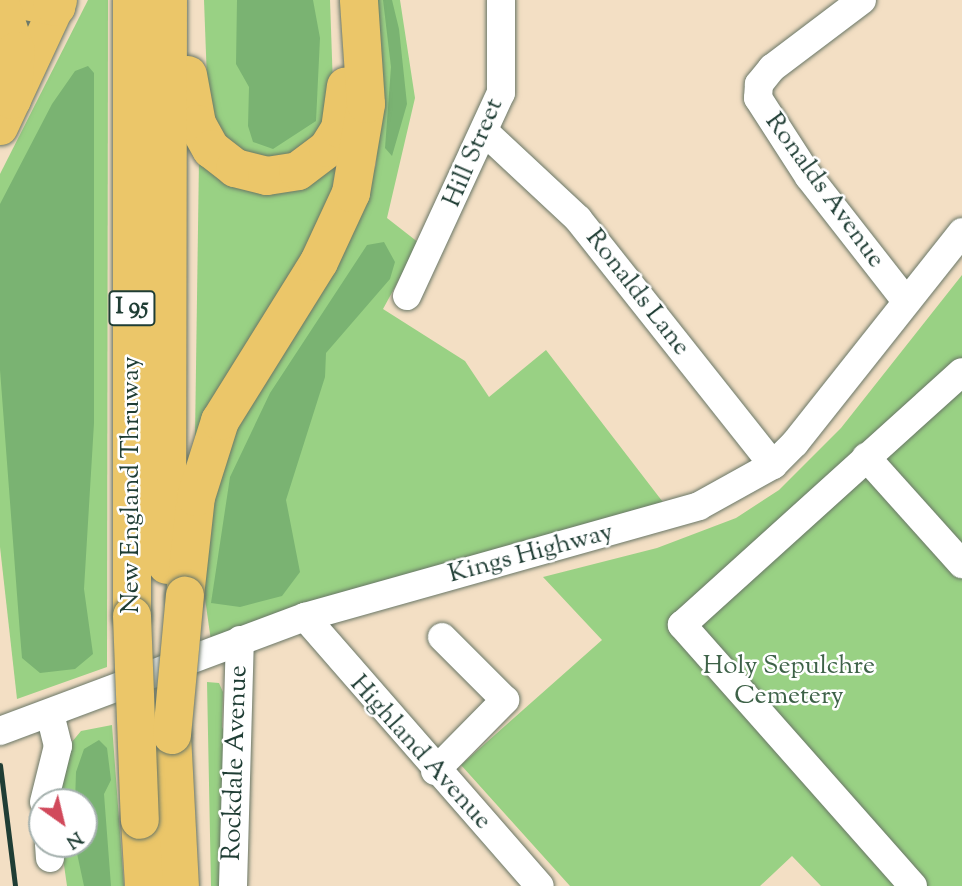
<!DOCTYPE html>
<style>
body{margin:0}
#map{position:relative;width:962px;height:886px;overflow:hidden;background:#f3dfc4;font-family:"Sorts Mill Goudy",serif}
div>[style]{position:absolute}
.green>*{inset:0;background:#99d184}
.forest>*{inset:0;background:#7ab372}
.roads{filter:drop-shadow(0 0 2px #697666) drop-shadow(0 0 2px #697666)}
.minor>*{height:28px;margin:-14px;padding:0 14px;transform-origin:14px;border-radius:14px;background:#fff}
.major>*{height:35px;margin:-17.5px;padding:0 17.5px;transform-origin:17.5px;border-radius:17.5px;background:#ebc669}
.highway>*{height:38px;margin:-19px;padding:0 19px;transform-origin:19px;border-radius:19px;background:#ebc669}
.rail>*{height:5px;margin:-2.5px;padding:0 2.5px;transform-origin:2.5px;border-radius:2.5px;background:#1f3d34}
.bridges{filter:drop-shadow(0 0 2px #697666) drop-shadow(0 0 2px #697666)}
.highway-bridge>*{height:38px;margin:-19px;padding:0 19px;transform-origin:19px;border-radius:19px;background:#ebc669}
span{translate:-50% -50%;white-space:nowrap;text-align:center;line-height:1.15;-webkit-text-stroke:5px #fff;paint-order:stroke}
.shield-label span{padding:2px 5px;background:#fff;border:2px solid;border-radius:5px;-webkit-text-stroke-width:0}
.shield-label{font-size:24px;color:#1f3d34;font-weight:700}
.street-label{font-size:26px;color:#1f3d34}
.park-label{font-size:26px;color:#3e6248}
.north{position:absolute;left:28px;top:788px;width:70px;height:70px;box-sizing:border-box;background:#fff;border:2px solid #a5b1ae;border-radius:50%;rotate:146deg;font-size:19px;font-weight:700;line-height:28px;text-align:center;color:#1f3d34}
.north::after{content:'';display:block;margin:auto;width:24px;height:32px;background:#d1495b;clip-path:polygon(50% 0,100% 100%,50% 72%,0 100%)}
</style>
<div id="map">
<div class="green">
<div style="clip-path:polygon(88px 0,108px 0,107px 667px,17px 699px,0 547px,0 174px)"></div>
<div style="clip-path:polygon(204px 0,330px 0,334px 116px,305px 148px,270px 164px,238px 156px,208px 108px)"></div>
<div style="clip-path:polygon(373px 0,400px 0,415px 98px,387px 218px,419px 243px,383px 309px,465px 361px,489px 397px,546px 350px,669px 510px,211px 641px,197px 542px,222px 443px,343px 253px,376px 165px,380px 74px)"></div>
<div style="clip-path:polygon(338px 155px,322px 248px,195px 437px,199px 159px)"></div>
<div style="clip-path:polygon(962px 275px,962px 886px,821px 886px,792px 856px,760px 886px,570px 886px,461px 765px,602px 640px,543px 577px,657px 548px,736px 518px,779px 490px,841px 428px)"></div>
<div style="clip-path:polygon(207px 682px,219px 683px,223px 692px,222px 727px,229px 742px,230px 886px,211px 886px)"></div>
<div style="clip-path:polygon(112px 725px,124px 886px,67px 886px,61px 844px,84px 844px,84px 802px,57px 802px,71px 743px,81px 731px)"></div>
</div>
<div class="forest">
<div style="clip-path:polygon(237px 0,313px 0,320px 38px,316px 121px,273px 149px,253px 142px,248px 126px,249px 87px,236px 64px)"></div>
<div style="clip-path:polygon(383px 0,392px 0,399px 29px,407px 104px,392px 156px,385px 148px,391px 67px)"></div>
<div style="clip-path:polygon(88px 66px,94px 73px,94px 423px,84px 589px,93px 654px,75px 669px,40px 673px,22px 658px,20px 634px,0 370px,0 204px,52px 104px,75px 71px)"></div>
<div style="clip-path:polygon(384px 242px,395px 262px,390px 279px,326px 353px,325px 377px,286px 500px,300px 572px,282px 596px,240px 607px,211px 603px,230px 477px,270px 393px,367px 245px)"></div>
<div style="clip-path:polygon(99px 740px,107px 748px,111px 780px,104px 794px,111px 886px,84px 886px,75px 844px,84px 844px,84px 802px,75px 802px,76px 772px,84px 749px)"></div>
</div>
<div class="roads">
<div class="minor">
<div style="left:862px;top:0;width:113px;rotate:142.9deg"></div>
<div style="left:772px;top:68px;width:21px;rotate:129deg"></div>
<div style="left:759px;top:84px;width:14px;rotate:94deg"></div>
<div style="left:758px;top:98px;width:94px;rotate:57.2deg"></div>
<div style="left:809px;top:177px;width:156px;rotate:52deg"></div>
<div style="left:487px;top:134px;width:125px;rotate:43deg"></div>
<div style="left:578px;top:219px;width:314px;rotate:51.6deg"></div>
<div style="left:407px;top:296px;width:224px;rotate:-65.2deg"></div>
<div style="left:501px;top:93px;width:93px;rotate:-90deg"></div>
<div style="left:866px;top:457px;width:144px;rotate:48.1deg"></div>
<div style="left:305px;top:617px;width:357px;rotate:48.9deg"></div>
<div style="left:0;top:731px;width:326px;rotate:-20.5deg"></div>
<div style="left:305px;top:617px;width:409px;rotate:-15.7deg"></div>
<div style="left:699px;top:506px;width:85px;rotate:-29deg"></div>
<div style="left:773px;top:465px;width:31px;rotate:-45deg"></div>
<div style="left:795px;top:443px;width:269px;rotate:-51.6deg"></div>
<div style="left:435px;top:771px;width:100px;rotate:-45.4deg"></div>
<div style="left:505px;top:700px;width:89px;rotate:-135deg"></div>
<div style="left:44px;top:802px;width:58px;rotate:-76deg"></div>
<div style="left:58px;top:746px;width:34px;rotate:-104deg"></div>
<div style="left:49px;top:844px;width:14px;rotate:86deg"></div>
<div style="left:233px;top:886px;width:246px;rotate:-88.4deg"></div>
<div style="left:913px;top:886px;width:349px;rotate:-131.5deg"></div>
<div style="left:682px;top:625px;width:377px;rotate:-42.1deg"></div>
</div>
<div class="major">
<div style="left:0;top:127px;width:140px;rotate:-65.1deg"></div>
</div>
<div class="highway">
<div style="left:21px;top:0;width:36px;rotate:11deg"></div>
<div style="left:56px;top:7px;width:8px;rotate:-120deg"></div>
<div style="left:0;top:3px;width:51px;rotate:71.6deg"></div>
<div style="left:16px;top:51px;width:49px;rotate:94.7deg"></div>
<div style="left:188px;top:75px;width:50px;rotate:79.6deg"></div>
<div style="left:197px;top:124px;width:29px;rotate:61deg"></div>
<div style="left:211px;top:149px;width:31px;rotate:38deg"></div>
<div style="left:235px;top:168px;width:33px;rotate:14deg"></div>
<div style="left:267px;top:176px;width:31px;rotate:-9deg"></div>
<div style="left:298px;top:171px;width:38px;rotate:-37deg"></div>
<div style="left:328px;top:148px;width:22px;rotate:-58deg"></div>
<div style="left:340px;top:129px;width:43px;rotate:-82.1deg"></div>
<div style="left:167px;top:565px;width:565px;rotate:-89.9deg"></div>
<div style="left:185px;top:596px;width:100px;rotate:-83.7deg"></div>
<div style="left:196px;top:497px;width:80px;rotate:-72.5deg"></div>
<div style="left:220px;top:421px;width:187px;rotate:-58.1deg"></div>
<div style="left:319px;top:262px;width:76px;rotate:-65.1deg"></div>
<div style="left:351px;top:193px;width:90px;rotate:-80.4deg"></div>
<div style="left:366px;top:104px;width:104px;rotate:-93.9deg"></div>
<div style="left:132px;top:616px;width:616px;rotate:-90deg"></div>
<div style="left:172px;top:735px;width:151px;rotate:87deg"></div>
<div style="left:140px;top:820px;width:66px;rotate:86.5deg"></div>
</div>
</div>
<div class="rail">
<div style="left:0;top:765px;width:122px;rotate:82.9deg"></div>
</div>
<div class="bridges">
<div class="highway-bridge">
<div style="left:132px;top:616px;width:204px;rotate:87.8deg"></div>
<div style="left:172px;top:735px;width:140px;rotate:-84.7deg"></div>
</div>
</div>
<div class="shield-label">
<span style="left:132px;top:308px">I 95</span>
</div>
<div class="street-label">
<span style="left:474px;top:153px;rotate:-67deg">Hill Street</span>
<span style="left:824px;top:191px;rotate:54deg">Ronalds Avenue</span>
<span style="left:637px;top:293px;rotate:52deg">Ronalds Lane</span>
<span style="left:132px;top:485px;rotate:-90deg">New England Thruway</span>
<span style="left:531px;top:554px;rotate:-15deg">Kings Highway</span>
<span style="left:420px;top:753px;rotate:48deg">Highland Avenue</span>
<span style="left:236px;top:763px;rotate:-88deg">Rockdale Avenue</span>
</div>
<div class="park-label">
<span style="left:789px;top:682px">Holy Sepulchre<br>Cemetery</span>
</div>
<div class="north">N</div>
</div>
